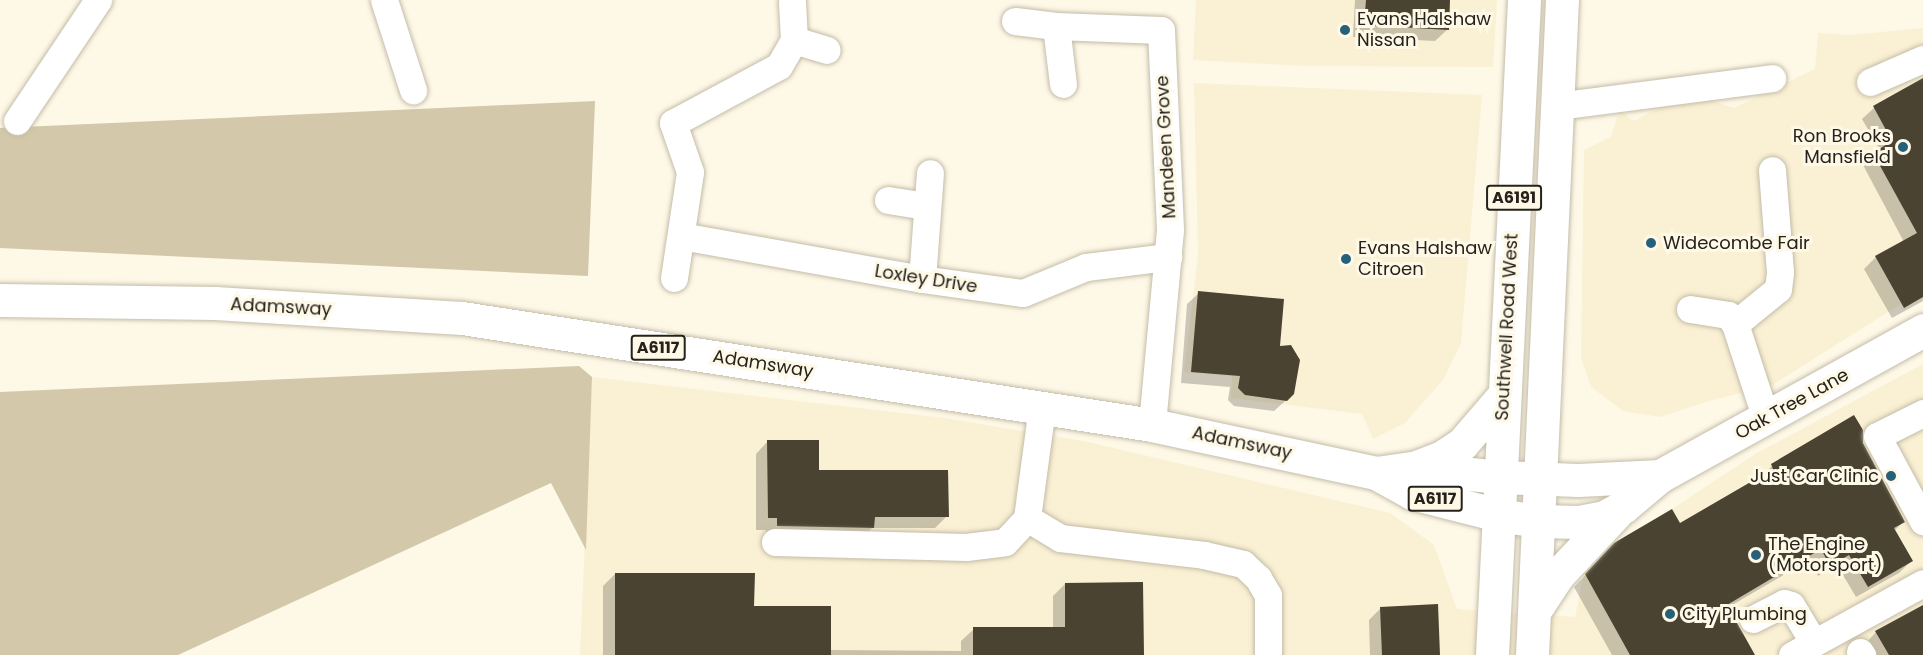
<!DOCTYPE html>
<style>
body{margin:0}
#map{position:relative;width:1923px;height:655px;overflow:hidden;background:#fef8e7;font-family:Poppins,sans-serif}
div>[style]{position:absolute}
.built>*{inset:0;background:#faf0d3}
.green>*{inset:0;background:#d3c8a9}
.shadow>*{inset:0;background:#0003}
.building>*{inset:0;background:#4a4332}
.roads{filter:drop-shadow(0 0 2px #c3bca8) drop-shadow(0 0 2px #c3bca8)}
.minor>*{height:27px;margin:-13.5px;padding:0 13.5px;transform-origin:13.5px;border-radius:13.5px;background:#fff}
.major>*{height:33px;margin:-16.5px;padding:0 16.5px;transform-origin:16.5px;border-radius:16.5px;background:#fff}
.dots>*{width:16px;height:16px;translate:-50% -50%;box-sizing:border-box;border:3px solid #fef8e7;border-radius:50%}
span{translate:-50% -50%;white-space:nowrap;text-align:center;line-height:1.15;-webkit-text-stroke:6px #fef8e7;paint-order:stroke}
.shield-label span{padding:2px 4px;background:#fef8e7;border:2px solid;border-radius:4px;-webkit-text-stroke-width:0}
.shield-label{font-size:16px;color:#25221b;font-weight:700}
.poi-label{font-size:18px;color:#25221b}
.left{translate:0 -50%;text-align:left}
.right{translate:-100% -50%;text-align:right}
.street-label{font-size:18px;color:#25221b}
</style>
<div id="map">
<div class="built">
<div style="clip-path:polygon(1196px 0,1497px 0,1493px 67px,1306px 66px,1193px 60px)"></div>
<div style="clip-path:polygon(1923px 28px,1923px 290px,1772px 385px,1709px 401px,1660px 417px,1623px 411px,1591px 387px,1581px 357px,1584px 150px,1611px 137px,1619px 110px,1634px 121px,1667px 104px,1701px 97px,1734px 108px,1815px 69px,1818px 33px,1850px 35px)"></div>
<div style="clip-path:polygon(1194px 83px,1482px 95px,1461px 343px,1443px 380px,1405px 423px,1373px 439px,1362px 414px,1231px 398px,1232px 376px,1184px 372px,1198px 255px)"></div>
<div style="clip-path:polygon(1923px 364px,1923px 655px,580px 655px,592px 377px,945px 418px,1088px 442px,1390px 513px,1434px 545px,1457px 609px,1575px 617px,1584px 574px,1600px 551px,1672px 509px,1757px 453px)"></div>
</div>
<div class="green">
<div style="clip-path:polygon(595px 101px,588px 276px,0 248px,0 128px)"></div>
<div style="clip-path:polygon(579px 366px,592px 377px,586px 550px,551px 483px,178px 655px,0 655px,0 392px)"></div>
</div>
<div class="shadow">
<div style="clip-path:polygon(1355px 0,1449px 0,1448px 29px,1435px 41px,1353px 37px)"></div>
<div style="clip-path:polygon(1923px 80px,1923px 301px,1892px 318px,1864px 269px,1876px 257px,1904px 242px,1863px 165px,1880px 150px,1862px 119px,1874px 108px)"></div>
<div style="clip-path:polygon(1199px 293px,1279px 347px,1293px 394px,1274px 411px,1234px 406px,1228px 400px,1230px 387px,1181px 383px,1187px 304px)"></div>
<div style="clip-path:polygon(1853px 417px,1862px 444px,1904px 521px,1894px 531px,1911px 561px,1899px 573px,1856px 597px,1837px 565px,1818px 576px,1809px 560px,1727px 608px,1752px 655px,1612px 655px,1574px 587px,1607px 553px,1680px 525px,1760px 477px,1772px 466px)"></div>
<div style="clip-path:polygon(768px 441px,818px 471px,947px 516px,935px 528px,872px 528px,861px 540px,766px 538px,766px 530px,756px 530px,756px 454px)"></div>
<div style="clip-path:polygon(615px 574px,753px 608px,830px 650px,961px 651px,961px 641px,974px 629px,1053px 628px,1053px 596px,1065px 584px,1142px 655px,603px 655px,603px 586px)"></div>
<div style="clip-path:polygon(1923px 606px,1923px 655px,1875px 655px,1867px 642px,1876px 632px)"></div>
<div style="clip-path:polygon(1381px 608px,1439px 655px,1370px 655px,1369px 620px)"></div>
</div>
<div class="building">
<div style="clip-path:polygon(1366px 0,1450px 0,1449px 30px,1364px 25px)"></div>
<div style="clip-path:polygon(1923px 78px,1923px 297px,1904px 308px,1875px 256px,1917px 233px,1873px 153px,1892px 141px,1873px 106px)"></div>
<div style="clip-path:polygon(1198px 291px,1284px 299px,1280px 346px,1291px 345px,1300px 360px,1294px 394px,1287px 401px,1245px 395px,1238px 388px,1240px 376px,1191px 372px)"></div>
<div style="clip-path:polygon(1854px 415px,1863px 430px,1863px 443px,1905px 522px,1894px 528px,1913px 561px,1868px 587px,1849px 555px,1830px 566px,1821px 549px,1727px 605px,1755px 655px,1630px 655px,1585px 574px,1614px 543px,1672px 509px,1680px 523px,1773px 469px,1771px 464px)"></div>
<div style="clip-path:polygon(767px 440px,819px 440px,819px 470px,948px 470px,949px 517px,875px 517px,874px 528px,777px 526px,777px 518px,768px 518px)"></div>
<div style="clip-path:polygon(615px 573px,755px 573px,754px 606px,831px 606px,831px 655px,615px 655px)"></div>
<div style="clip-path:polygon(1143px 582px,1144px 655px,973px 655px,973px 627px,1065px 627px,1065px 583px)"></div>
<div style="clip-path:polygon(1438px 604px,1440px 655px,1382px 655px,1380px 607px)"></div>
<div style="clip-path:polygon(1923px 605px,1923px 655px,1889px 655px,1875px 631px)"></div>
</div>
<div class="roads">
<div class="minor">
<div style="left:384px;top:0;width:95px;rotate:72.1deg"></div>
<div style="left:792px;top:2px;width:38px;rotate:87deg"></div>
<div style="left:1015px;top:21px;width:41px;rotate:7deg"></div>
<div style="left:1870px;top:82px;width:58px;rotate:-23.5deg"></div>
<div style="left:1063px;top:84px;width:58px;rotate:-96.9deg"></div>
<div style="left:1056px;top:26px;width:105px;rotate:2.2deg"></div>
<div style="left:1161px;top:30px;width:200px;rotate:87.4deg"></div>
<div style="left:1170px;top:230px;width:196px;rotate:95.3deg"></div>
<div style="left:1557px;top:106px;width:217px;rotate:-7.4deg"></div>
<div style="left:17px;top:121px;width:146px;rotate:-56.2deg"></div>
<div style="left:888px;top:200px;width:39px;rotate:9deg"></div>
<div style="left:681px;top:236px;width:245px;rotate:10.1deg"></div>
<div style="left:922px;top:279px;width:102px;rotate:7.9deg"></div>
<div style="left:1023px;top:293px;width:68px;rotate:-22.4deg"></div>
<div style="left:1086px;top:267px;width:83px;rotate:-7deg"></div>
<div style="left:674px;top:278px;width:107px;rotate:-81.4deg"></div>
<div style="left:690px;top:172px;width:52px;rotate:-109.1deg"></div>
<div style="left:673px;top:123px;width:120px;rotate:-28.3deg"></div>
<div style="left:779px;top:66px;width:30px;rotate:-60deg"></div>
<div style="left:794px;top:40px;width:34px;rotate:17deg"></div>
<div style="left:922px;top:279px;width:106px;rotate:-85.7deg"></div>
<div style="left:1690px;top:309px;width:38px;rotate:9deg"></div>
<div style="left:1728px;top:315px;width:11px;rotate:52deg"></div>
<div style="left:1735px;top:324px;width:100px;rotate:71.9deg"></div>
<div style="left:1735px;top:324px;width:55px;rotate:-39.1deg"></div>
<div style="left:1778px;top:289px;width:17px;rotate:-83deg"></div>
<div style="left:1780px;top:272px;width:102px;rotate:-94.5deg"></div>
<div style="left:1923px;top:413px;width:51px;rotate:153.4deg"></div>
<div style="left:1877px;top:436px;width:97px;rotate:61.6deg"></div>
<div style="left:1027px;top:518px;width:39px;rotate:31deg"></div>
<div style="left:1060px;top:538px;width:145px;rotate:6.7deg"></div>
<div style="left:1204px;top:555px;width:40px;rotate:13deg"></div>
<div style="left:1243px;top:564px;width:21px;rotate:43deg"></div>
<div style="left:1258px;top:578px;width:20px;rotate:60deg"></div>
<div style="left:1268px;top:595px;width:60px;rotate:90deg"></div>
<div style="left:775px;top:542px;width:191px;rotate:1.5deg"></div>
<div style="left:966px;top:547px;width:39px;rotate:-7deg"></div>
<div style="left:1005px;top:542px;width:33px;rotate:-47deg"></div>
<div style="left:1027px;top:518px;width:112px;rotate:-82.3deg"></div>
<div style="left:1753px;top:619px;width:35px;rotate:-27deg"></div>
<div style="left:1784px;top:603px;width:7px;rotate:16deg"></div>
<div style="left:1791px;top:605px;width:44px;rotate:58.8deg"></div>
<div style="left:1860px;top:652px;width:4px;rotate:56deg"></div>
<div style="left:1792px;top:655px;width:149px;rotate:-28.8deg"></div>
</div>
<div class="major">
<div style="left:0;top:300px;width:215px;rotate:0.8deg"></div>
<div style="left:215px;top:303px;width:247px;rotate:3.5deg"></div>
<div style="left:462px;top:318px;width:698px;rotate:8.81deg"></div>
<div style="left:1152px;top:425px;width:229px;rotate:12.1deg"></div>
<div style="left:1376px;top:473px;width:41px;rotate:29.1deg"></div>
<div style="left:1412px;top:493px;width:89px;rotate:14.3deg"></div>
<div style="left:1498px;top:515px;width:40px;rotate:8.5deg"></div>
<div style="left:1538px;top:521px;width:41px;rotate:1.4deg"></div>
<div style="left:1579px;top:522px;width:25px;rotate:-11deg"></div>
<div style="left:1604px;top:517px;width:21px;rotate:-28deg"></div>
<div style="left:1623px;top:507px;width:48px;rotate:-40deg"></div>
<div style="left:1660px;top:476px;width:301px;rotate:-29deg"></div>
<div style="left:1414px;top:468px;width:30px;rotate:-21deg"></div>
<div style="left:1442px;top:457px;width:24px;rotate:-33deg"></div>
<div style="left:1462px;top:444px;width:65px;rotate:-49.4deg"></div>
<div style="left:1376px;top:473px;width:37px;rotate:-8deg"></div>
<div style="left:1413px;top:468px;width:86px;rotate:6deg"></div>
<div style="left:1499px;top:477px;width:79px;rotate:2.2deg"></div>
<div style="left:1578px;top:480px;width:82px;rotate:-2.8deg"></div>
<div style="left:1535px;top:610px;width:42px;rotate:-56.7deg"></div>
<div style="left:1558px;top:575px;width:86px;rotate:-46.9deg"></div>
<div style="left:1492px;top:655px;width:656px;rotate:-87.2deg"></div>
<div style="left:1532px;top:655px;width:656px;rotate:-87.38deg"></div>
</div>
</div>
<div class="dots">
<div style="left:1345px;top:30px;background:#266079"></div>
<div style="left:1903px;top:147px;background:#266079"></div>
<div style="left:1651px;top:243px;background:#266079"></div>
<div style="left:1346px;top:259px;background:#266079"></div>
<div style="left:1891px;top:476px;background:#266079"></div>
<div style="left:1756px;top:555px;background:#266079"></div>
<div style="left:1670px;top:614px;background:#266079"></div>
</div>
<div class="shield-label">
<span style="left:1514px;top:198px">A6191</span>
<span style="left:658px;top:348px">A6117</span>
<span style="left:1435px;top:499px">A6117</span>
</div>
<div class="poi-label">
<span class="left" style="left:1357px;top:30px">Evans Halshaw<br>Nissan</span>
<span class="right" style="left:1891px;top:147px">Ron Brooks<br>Mansfield</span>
<span class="left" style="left:1663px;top:243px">Widecombe Fair</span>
<span class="left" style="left:1358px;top:259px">Evans Halshaw<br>Citroen</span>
<span class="right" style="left:1879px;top:476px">Just Car Clinic</span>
<span class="left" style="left:1768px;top:555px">The Engine<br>(Motorsport)</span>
<span class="left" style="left:1682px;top:614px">City Plumbing</span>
</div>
<div class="street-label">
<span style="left:1166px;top:147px;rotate:-93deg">Mandeen Grove</span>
<span style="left:926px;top:279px;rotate:9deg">Loxley Drive</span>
<span style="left:281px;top:307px;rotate:3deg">Adamsway</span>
<span style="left:1507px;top:327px;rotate:-87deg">Southwell Road West</span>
<span style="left:763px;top:364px;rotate:9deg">Adamsway</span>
<span style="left:1792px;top:404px;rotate:-29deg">Oak Tree Lane</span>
<span style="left:1242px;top:443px;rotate:12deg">Adamsway</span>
</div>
</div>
